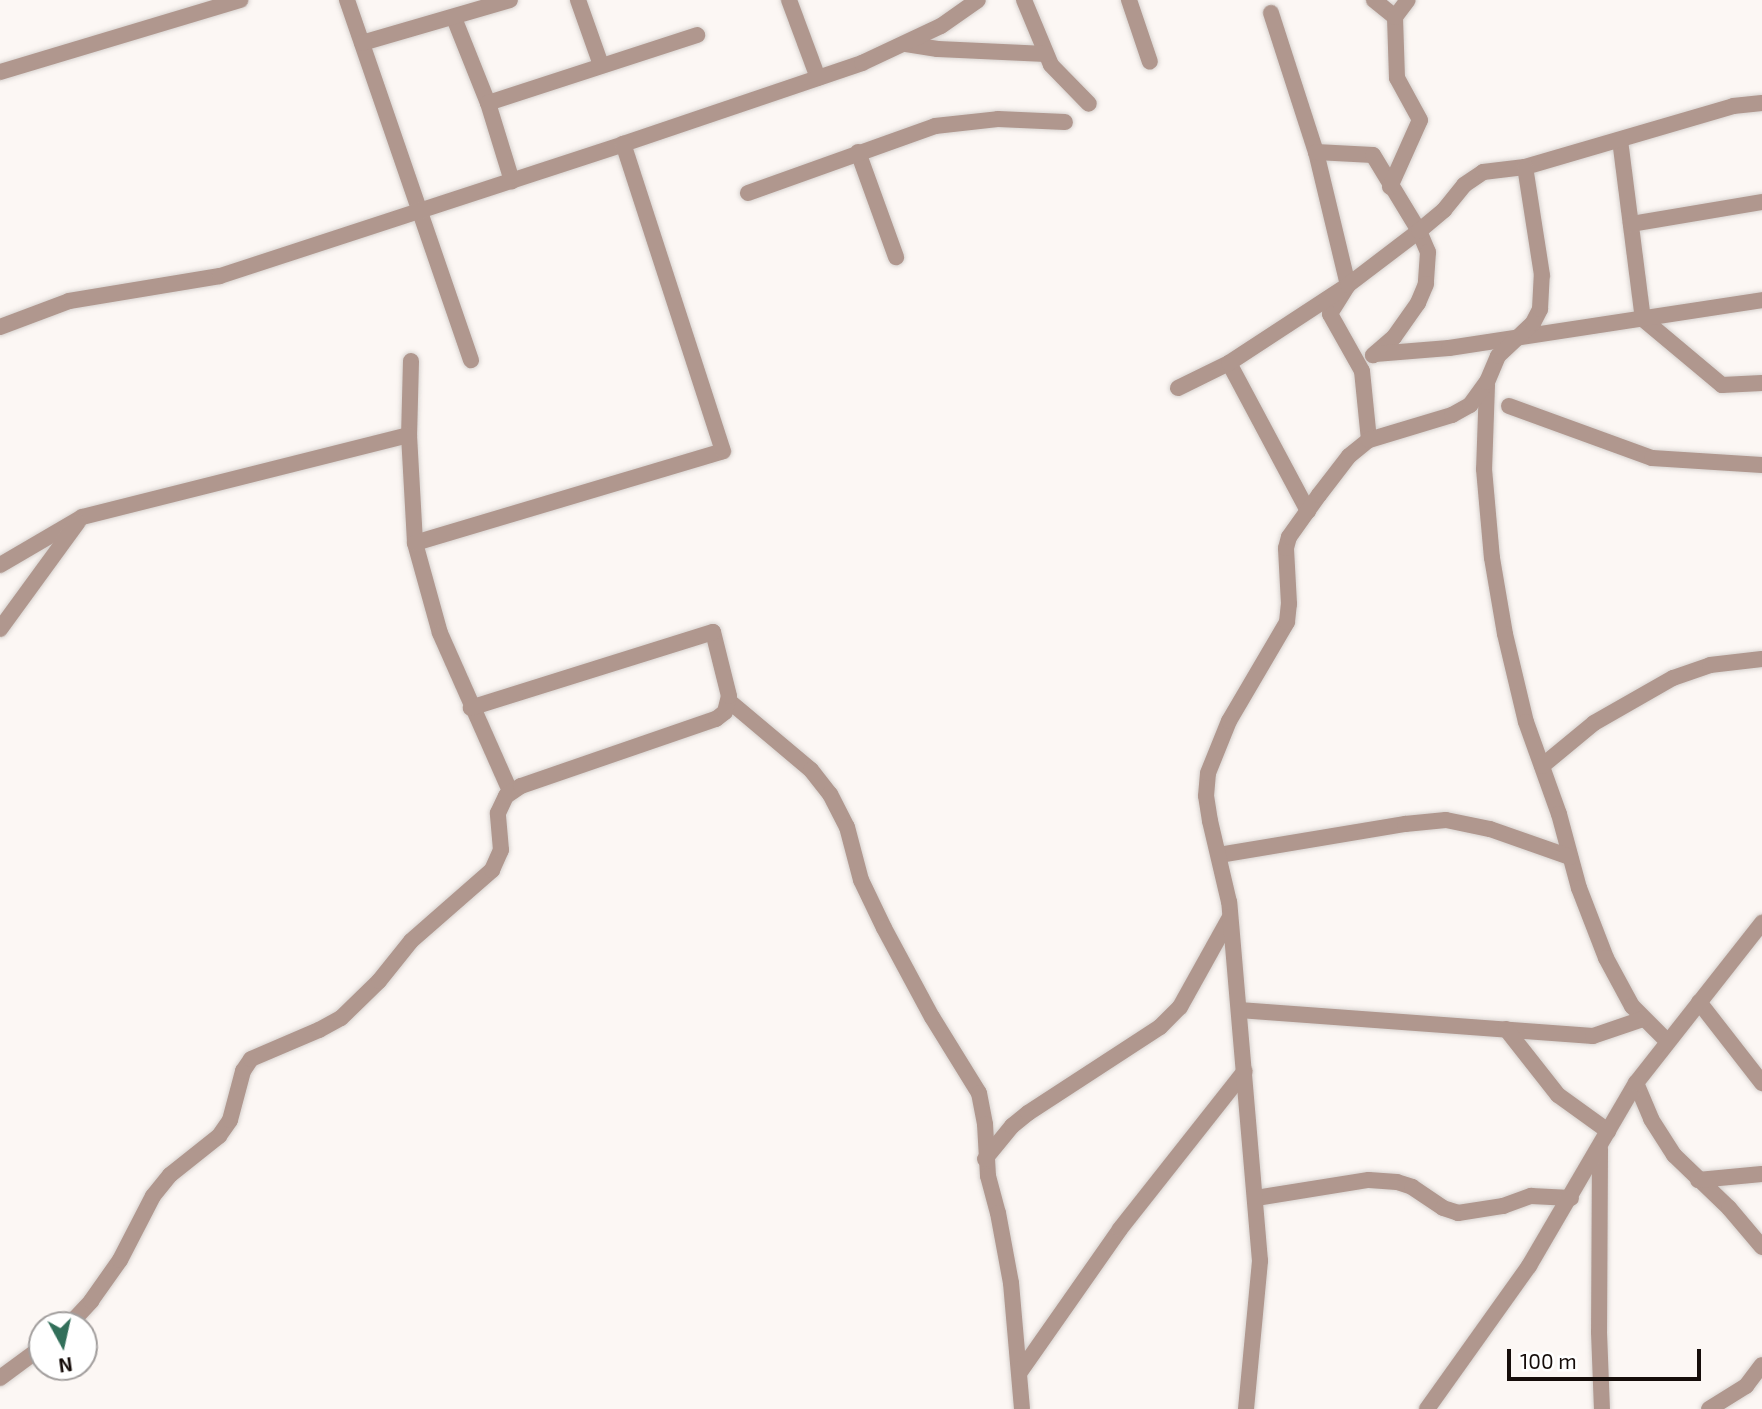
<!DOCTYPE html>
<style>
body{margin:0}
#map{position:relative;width:1762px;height:1409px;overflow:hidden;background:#fcf7f4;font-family:"Exo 2",sans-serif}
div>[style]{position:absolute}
.roads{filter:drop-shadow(0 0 2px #d7d2cf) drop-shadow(0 0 2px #d7d2cf)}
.minor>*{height:16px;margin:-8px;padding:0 8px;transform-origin:8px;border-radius:8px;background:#b0978e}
span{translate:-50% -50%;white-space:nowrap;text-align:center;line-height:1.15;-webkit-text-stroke:7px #fff;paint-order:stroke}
.north{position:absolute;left:28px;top:1311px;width:70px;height:70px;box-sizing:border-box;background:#fff;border:2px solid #a29e9d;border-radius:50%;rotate:172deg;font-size:19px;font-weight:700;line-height:28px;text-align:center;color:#160d0a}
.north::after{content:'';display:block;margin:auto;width:24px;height:32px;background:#326f5a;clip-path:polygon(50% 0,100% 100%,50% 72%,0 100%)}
.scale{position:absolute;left:1507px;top:1349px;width:194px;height:32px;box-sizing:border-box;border:4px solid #160d0a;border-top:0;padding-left:9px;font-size:21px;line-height:24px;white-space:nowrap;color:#160d0a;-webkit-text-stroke:5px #fff;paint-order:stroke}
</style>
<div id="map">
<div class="roads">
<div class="minor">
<div style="left:347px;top:0;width:381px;rotate:71deg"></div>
<div style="left:578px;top:0;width:69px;rotate:70.5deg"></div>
<div style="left:789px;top:0;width:83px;rotate:69.6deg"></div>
<div style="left:1024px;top:0;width:70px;rotate:67.4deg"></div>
<div style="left:1051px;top:65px;width:54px;rotate:45.7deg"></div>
<div style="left:1129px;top:0;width:65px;rotate:71.3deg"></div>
<div style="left:1374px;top:0;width:27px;rotate:39deg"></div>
<div style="left:1271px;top:13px;width:146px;rotate:72.1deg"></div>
<div style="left:1316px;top:152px;width:137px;rotate:76.5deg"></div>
<div style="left:1348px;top:285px;width:34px;rotate:122deg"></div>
<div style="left:1330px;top:314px;width:65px;rotate:60.7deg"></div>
<div style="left:1362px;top:371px;width:69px;rotate:84.2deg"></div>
<div style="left:454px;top:18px;width:92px;rotate:68.2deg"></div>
<div style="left:488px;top:103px;width:82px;rotate:72.9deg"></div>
<div style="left:362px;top:43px;width:154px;rotate:-16.2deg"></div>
<div style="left:906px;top:44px;width:32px;rotate:9deg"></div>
<div style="left:938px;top:49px;width:108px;rotate:2.7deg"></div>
<div style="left:0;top:72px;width:251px;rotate:-16.7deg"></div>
<div style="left:488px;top:103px;width:220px;rotate:-18deg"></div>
<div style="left:1620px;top:140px;width:180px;rotate:82.7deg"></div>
<div style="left:1643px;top:319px;width:103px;rotate:39.9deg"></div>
<div style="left:1722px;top:385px;width:40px;rotate:-2.9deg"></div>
<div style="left:858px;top:152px;width:112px;rotate:70.1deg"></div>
<div style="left:1316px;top:152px;width:57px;rotate:3deg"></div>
<div style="left:1373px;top:155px;width:89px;rotate:58.8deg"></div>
<div style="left:1419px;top:231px;width:23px;rotate:67deg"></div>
<div style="left:1428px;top:252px;width:32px;rotate:94deg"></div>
<div style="left:1426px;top:284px;width:21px;rotate:113deg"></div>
<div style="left:1418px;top:303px;width:42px;rotate:125.2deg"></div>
<div style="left:1394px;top:337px;width:28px;rotate:139deg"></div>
<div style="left:1390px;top:187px;width:73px;rotate:-65.9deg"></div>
<div style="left:1420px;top:120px;width:48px;rotate:-118.7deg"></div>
<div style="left:1397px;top:78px;width:61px;rotate:-91.9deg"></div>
<div style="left:1395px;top:17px;width:21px;rotate:-53deg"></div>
<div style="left:748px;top:193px;width:199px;rotate:-19.7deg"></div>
<div style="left:935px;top:126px;width:63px;rotate:-6.3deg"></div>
<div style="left:998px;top:119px;width:67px;rotate:2.6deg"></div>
<div style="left:1631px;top:224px;width:133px;rotate:-9.5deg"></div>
<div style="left:0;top:327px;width:74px;rotate:-20.6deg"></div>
<div style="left:69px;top:301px;width:153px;rotate:-9.4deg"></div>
<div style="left:220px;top:276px;width:424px;rotate:-18.1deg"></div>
<div style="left:623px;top:144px;width:252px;rotate:-18.7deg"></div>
<div style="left:862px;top:63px;width:87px;rotate:-25.1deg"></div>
<div style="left:941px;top:26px;width:45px;rotate:-35.1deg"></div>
<div style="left:1375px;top:354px;width:74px;rotate:-4.6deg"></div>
<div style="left:1449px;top:348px;width:317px;rotate:-8.7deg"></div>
<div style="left:411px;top:361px;width:74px;rotate:91.5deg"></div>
<div style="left:409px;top:435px;width:108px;rotate:86.8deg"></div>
<div style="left:415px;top:543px;width:93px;rotate:74.5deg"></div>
<div style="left:440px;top:633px;width:173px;rotate:66.1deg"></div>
<div style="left:1229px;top:363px;width:168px;rotate:61.9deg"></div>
<div style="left:1487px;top:385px;width:84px;rotate:92deg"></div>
<div style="left:1484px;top:469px;width:89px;rotate:84.9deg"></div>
<div style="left:1492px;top:558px;width:77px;rotate:80.3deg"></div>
<div style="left:1505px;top:634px;width:90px;rotate:76.6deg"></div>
<div style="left:1526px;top:722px;width:98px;rotate:70.3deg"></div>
<div style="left:1559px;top:814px;width:77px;rotate:74.9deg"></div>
<div style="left:1579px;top:888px;width:75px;rotate:68.9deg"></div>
<div style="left:1606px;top:958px;width:55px;rotate:61.6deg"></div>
<div style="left:1632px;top:1006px;width:49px;rotate:45deg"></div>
<div style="left:1178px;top:388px;width:57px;rotate:-26.1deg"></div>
<div style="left:1229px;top:363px;width:142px;rotate:-33.2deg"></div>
<div style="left:1348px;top:285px;width:89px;rotate:-37.3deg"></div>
<div style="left:1419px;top:231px;width:33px;rotate:-40deg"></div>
<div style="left:1444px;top:210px;width:32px;rotate:-51deg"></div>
<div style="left:1464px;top:185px;width:23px;rotate:-34deg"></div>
<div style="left:1483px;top:172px;width:42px;rotate:-6.8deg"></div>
<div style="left:1525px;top:167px;width:217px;rotate:-16.3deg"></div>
<div style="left:1733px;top:106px;width:29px;rotate:-6deg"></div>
<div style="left:1509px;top:406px;width:152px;rotate:20deg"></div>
<div style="left:1652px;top:458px;width:110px;rotate:3.6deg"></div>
<div style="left:415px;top:543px;width:321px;rotate:-16.6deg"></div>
<div style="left:723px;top:451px;width:323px;rotate:-108deg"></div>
<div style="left:0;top:565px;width:95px;rotate:-30.3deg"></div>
<div style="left:82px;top:517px;width:337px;rotate:-14.1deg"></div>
<div style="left:0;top:629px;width:132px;rotate:-53.9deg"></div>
<div style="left:729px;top:701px;width:107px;rotate:40.1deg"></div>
<div style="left:811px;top:770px;width:31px;rotate:52deg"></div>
<div style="left:830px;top:794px;width:37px;rotate:63deg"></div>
<div style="left:847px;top:827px;width:55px;rotate:75.2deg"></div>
<div style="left:861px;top:880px;width:53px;rotate:64.4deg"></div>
<div style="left:884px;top:928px;width:101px;rotate:61.7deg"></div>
<div style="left:932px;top:1017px;width:89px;rotate:58.3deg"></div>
<div style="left:979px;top:1093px;width:32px;rotate:79deg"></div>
<div style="left:985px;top:1124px;width:52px;rotate:86.7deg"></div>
<div style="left:988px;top:1176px;width:38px;rotate:75deg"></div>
<div style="left:998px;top:1213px;width:71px;rotate:79.5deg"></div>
<div style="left:1011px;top:1283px;width:126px;rotate:85deg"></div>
<div style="left:1542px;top:766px;width:67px;rotate:-39.6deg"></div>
<div style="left:1594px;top:723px;width:91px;rotate:-29.7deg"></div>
<div style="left:1673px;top:678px;width:39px;rotate:-19deg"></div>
<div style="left:1710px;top:665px;width:52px;rotate:-6.6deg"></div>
<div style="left:1219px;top:855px;width:189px;rotate:-9.5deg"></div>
<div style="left:1405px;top:824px;width:41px;rotate:-5.6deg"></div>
<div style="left:1446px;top:820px;width:45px;rotate:11.6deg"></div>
<div style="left:1490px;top:829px;width:85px;rotate:19.3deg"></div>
<div style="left:1699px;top:1002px;width:103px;rotate:52.1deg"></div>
<div style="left:1239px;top:1010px;width:355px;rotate:4.2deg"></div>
<div style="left:1593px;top:1036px;width:53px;rotate:-18.8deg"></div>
<div style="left:1506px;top:1029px;width:84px;rotate:51.8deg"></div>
<div style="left:1558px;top:1095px;width:62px;rotate:35.8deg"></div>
<div style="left:1636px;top:1083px;width:39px;rotate:67deg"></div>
<div style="left:1651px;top:1119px;width:43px;rotate:57.4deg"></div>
<div style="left:1674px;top:1155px;width:76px;rotate:43.9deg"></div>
<div style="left:1729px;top:1208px;width:51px;rotate:49.8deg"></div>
<div style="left:1600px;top:1149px;width:183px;rotate:90.3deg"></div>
<div style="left:1599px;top:1332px;width:77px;rotate:87.8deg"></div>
<div style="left:985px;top:1159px;width:43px;rotate:-50.7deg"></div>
<div style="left:1012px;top:1126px;width:21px;rotate:-39deg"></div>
<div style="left:1028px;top:1113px;width:158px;rotate:-33.1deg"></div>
<div style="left:1160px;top:1027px;width:28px;rotate:-45deg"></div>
<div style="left:1180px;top:1007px;width:101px;rotate:-60.9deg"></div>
<div style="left:1698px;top:1180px;width:64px;rotate:-5.4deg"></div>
<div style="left:1256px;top:1198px;width:114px;rotate:-9.1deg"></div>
<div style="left:1369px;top:1180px;width:28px;rotate:4deg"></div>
<div style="left:1397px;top:1182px;width:16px;rotate:18deg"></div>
<div style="left:1412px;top:1187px;width:37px;rotate:34deg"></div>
<div style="left:1443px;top:1208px;width:16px;rotate:18deg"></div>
<div style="left:1458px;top:1213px;width:46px;rotate:-8.8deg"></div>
<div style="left:1503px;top:1206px;width:30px;rotate:-20deg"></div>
<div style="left:1531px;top:1196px;width:40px;rotate:2.9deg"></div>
<div style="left:69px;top:1325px;width:33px;rotate:-47deg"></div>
<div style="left:91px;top:1301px;width:50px;rotate:-54.7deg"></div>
<div style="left:120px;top:1260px;width:72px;rotate:-62.7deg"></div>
<div style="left:153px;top:1196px;width:27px;rotate:-51deg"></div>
<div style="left:170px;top:1175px;width:63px;rotate:-38.5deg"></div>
<div style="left:219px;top:1136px;width:19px;rotate:-55deg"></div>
<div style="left:230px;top:1120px;width:51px;rotate:-75.1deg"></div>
<div style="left:243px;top:1071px;width:14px;rotate:-56deg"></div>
<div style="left:251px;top:1059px;width:74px;rotate:-23.1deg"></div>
<div style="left:319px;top:1030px;width:25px;rotate:-29deg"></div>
<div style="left:341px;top:1018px;width:53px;rotate:-44.2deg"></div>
<div style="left:379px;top:981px;width:51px;rotate:-51.3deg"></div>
<div style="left:411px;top:941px;width:108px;rotate:-41.2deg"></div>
<div style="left:492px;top:870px;width:22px;rotate:-66deg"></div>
<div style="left:501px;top:850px;width:37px;rotate:-95deg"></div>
<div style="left:498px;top:813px;width:19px;rotate:-65deg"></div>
<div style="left:506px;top:796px;width:18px;rotate:-34deg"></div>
<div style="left:521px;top:786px;width:206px;rotate:-19deg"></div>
<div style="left:716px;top:719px;width:11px;rotate:-38deg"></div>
<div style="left:725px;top:712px;width:16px;rotate:-76deg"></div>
<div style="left:729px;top:696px;width:66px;rotate:-104deg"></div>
<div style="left:713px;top:632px;width:254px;rotate:162.6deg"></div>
<div style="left:1020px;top:1372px;width:174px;rotate:-55deg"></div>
<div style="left:1120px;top:1229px;width:201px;rotate:-51.7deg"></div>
<div style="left:0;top:1378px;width:52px;rotate:-36.4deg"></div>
<div style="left:1246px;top:1409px;width:149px;rotate:-84.6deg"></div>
<div style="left:1260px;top:1261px;width:360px;rotate:-94.9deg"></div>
<div style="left:1229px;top:902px;width:83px;rotate:-103.2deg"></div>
<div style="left:1210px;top:821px;width:25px;rotate:-99deg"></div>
<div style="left:1206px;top:796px;width:23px;rotate:-85deg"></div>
<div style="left:1208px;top:773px;width:56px;rotate:-68deg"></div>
<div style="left:1229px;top:721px;width:115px;rotate:-59.6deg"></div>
<div style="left:1287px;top:622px;width:18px;rotate:-84deg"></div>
<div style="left:1289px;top:604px;width:56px;rotate:-93.1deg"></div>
<div style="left:1286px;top:548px;width:11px;rotate:-75deg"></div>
<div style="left:1289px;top:537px;width:52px;rotate:-54.5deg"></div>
<div style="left:1319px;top:495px;width:49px;rotate:-52.4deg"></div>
<div style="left:1349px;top:456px;width:26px;rotate:-39deg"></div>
<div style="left:1369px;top:440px;width:87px;rotate:-16.8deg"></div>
<div style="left:1452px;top:415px;width:21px;rotate:-29deg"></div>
<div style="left:1470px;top:405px;width:29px;rotate:-54deg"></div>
<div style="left:1487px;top:382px;width:28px;rotate:-67deg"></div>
<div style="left:1498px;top:356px;width:48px;rotate:-43.3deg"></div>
<div style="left:1533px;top:323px;width:16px;rotate:-63deg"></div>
<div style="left:1540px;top:309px;width:34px;rotate:-87deg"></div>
<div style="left:1542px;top:275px;width:109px;rotate:-98.9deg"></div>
<div style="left:1427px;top:1409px;width:176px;rotate:-54.5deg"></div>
<div style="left:1529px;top:1266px;width:212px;rotate:-59.7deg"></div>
<div style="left:1636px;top:1083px;width:204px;rotate:-51.8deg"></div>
<div style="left:1709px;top:1409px;width:44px;rotate:-31.9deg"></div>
<div style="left:1746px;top:1386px;width:26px;rotate:-53deg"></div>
</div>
</div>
<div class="north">N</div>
<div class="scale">100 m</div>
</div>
